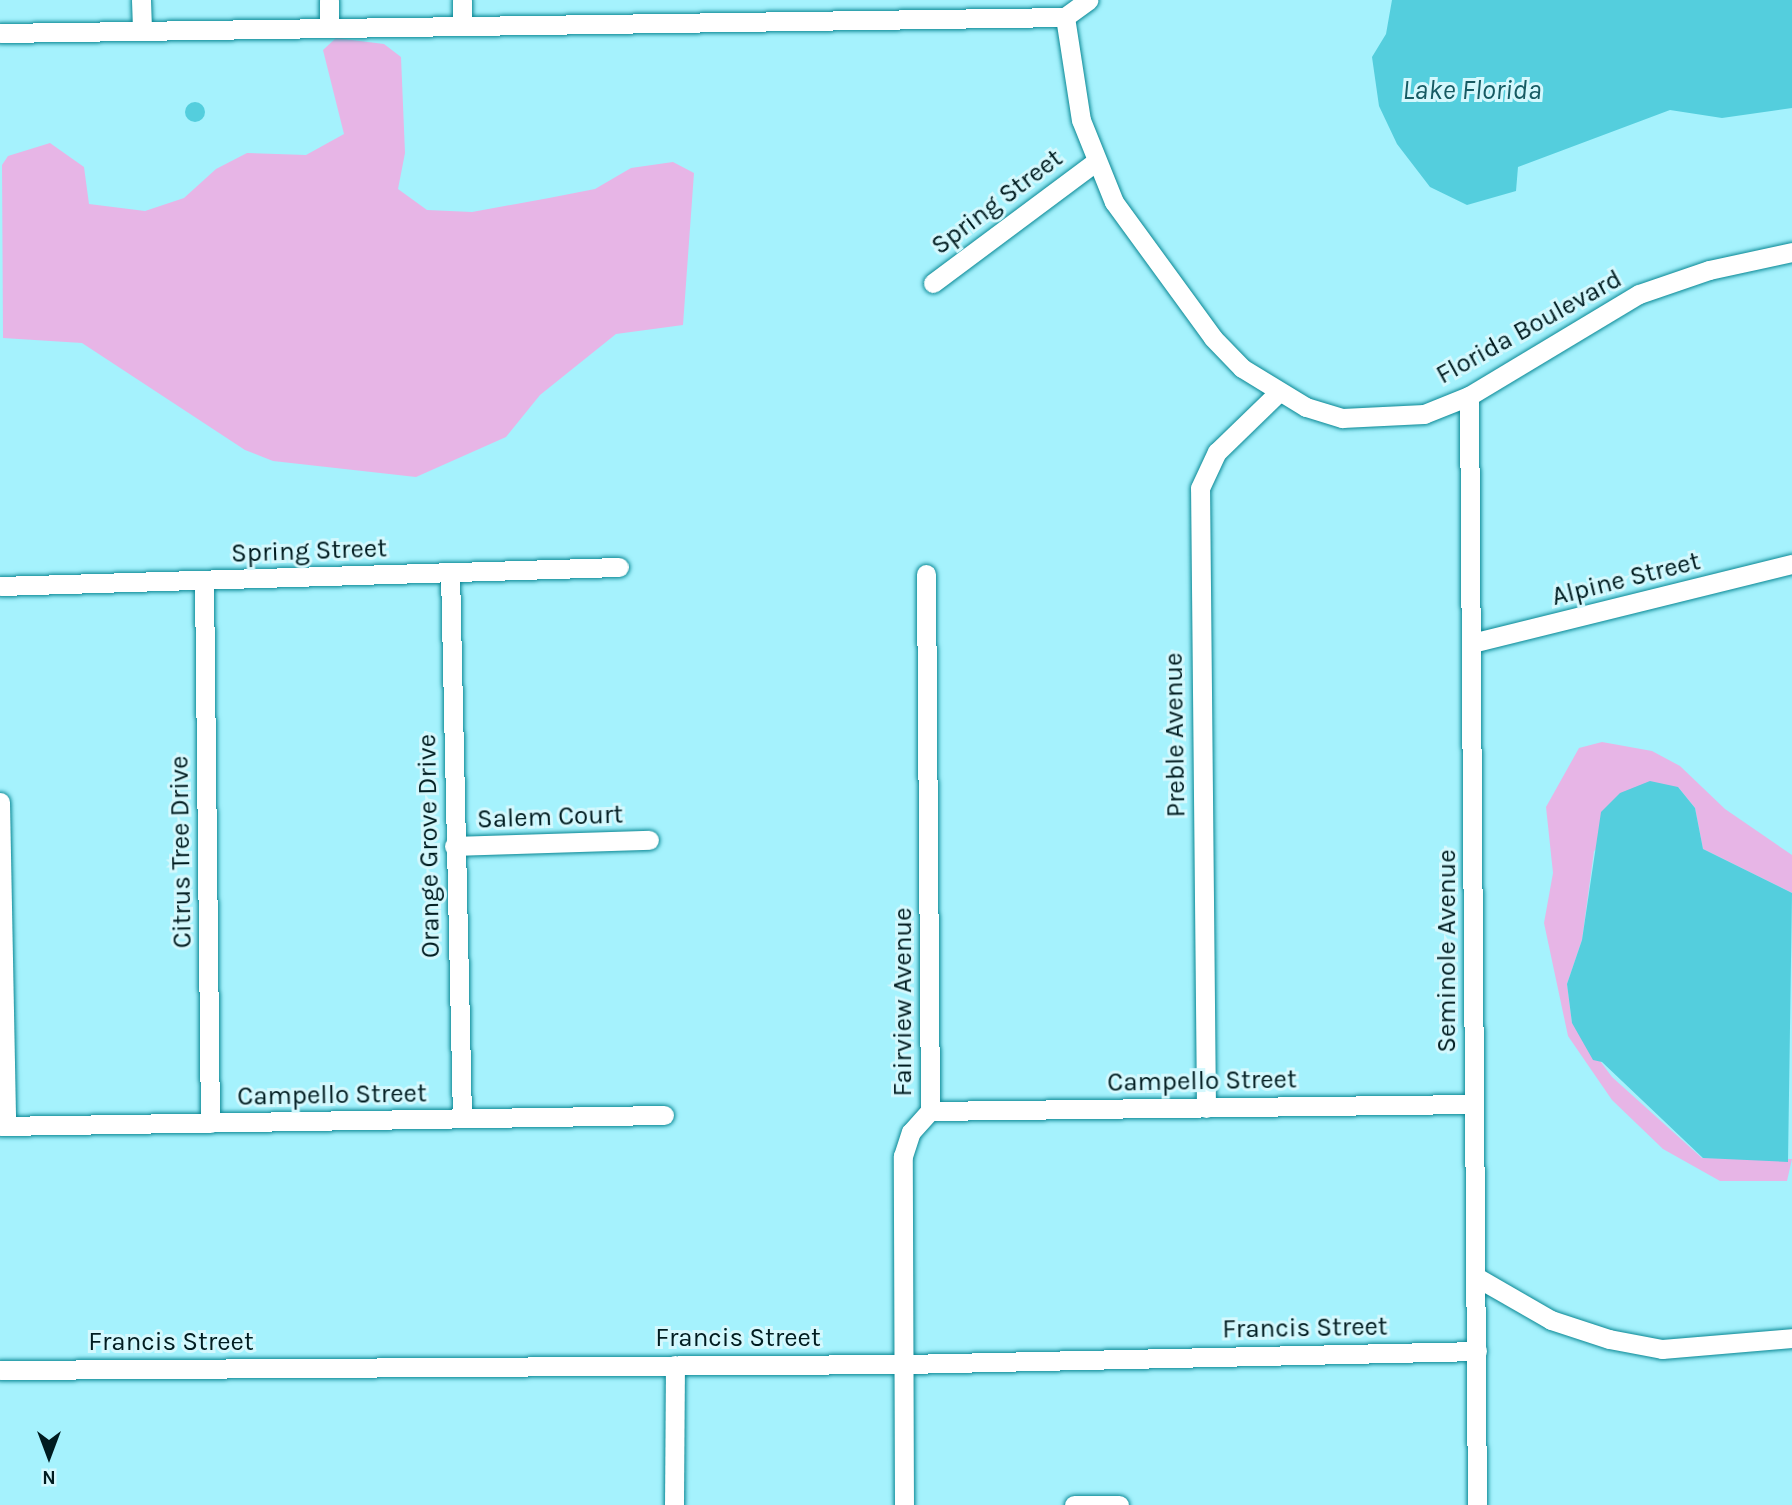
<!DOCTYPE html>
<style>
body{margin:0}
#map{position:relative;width:1792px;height:1505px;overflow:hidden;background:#a5f2fd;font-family:Karla,sans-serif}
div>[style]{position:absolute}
.green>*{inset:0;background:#e7b5e6}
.water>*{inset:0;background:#54cedd}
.round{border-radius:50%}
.roads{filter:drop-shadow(0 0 2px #098794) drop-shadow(0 0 2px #098794)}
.minor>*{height:19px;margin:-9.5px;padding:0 9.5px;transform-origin:9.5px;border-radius:9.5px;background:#fff}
span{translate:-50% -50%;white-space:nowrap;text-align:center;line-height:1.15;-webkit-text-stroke:6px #d4f8fd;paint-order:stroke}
.street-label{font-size:26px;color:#001c20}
.water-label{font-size:28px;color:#175b63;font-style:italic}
.north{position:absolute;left:14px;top:1421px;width:70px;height:70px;-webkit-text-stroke:5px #d4f8fd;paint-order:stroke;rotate:180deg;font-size:19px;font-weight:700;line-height:28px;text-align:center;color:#001c20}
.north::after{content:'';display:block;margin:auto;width:24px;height:32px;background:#001c20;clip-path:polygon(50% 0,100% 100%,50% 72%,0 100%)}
</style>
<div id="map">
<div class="green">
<div style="clip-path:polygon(336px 38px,384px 44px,401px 57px,405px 153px,398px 189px,427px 210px,472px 212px,549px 198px,595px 189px,631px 168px,673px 162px,694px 173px,683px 325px,616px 334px,540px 395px,506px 437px,416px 477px,273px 461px,245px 450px,82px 343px,3px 338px,2px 165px,8px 156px,50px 143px,84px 167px,89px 204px,145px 211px,184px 198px,216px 169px,247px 153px,306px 155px,344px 134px,323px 50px)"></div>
<div style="clip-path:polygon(1602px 742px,1652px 751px,1680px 766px,1725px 809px,1792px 855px,1792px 893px,1703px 849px,1695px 808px,1678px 787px,1594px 851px,1582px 940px,1567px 984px,1572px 1023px,1612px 1077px,1702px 1158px,1792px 1159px,1787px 1181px,1720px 1181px,1663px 1149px,1612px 1100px,1568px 1036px,1544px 923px,1553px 873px,1546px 807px,1579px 748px)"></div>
</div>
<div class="water">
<div style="clip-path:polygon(1392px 0,1792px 0,1792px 108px,1722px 118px,1670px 110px,1518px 167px,1516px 191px,1467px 205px,1430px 187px,1397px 144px,1379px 106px,1372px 57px,1386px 34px)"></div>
<div class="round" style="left:185px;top:102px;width:20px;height:20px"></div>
<div style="clip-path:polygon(1650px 781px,1678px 787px,1695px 808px,1703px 849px,1792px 893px,1788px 1162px,1703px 1158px,1602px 1062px,1593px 1060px,1572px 1023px,1567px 984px,1582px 940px,1601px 812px,1620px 793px)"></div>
</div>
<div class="roads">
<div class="minor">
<div style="left:141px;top:0;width:30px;rotate:88deg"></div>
<div style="left:329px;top:0;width:27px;rotate:90deg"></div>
<div style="left:462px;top:0;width:26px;rotate:90deg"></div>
<div style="left:1065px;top:17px;width:104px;rotate:81.2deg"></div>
<div style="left:1081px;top:120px;width:88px;rotate:68.1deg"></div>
<div style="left:1114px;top:202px;width:168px;rotate:53.9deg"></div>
<div style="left:1213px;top:338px;width:42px;rotate:46deg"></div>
<div style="left:1242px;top:368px;width:75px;rotate:31.4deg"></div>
<div style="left:1306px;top:407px;width:38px;rotate:17deg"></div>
<div style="left:1342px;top:418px;width:82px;rotate:-2.8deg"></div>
<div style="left:1424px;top:414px;width:48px;rotate:-21.8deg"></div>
<div style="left:1469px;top:396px;width:198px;rotate:-31deg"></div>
<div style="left:1639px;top:294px;width:74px;rotate:-18.9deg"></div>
<div style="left:1709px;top:270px;width:85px;rotate:-12.2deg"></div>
<div style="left:1065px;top:17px;width:29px;rotate:-36deg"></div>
<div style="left:0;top:33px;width:1065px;rotate:-0.86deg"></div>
<div style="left:933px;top:283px;width:201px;rotate:-36.7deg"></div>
<div style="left:1469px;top:396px;width:1109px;rotate:89.59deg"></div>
<div style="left:450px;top:572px;width:546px;rotate:88.74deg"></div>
<div style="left:204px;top:580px;width:543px;rotate:89.37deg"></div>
<div style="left:0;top:586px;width:619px;rotate:-1.76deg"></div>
<div style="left:1472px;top:643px;width:330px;rotate:-13.9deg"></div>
<div style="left:0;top:802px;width:324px;rotate:88.9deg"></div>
<div style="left:454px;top:846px;width:195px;rotate:-1.8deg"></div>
<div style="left:1206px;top:1108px;width:620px;rotate:-90.55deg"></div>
<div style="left:1200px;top:488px;width:40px;rotate:-65deg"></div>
<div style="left:1217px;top:452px;width:86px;rotate:-44.1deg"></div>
<div style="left:930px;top:1111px;width:544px;rotate:-0.74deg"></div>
<div style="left:0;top:1126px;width:664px;rotate:-0.95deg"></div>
<div style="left:1478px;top:1278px;width:84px;rotate:29.9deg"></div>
<div style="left:1551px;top:1320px;width:61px;rotate:18.1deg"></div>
<div style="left:1609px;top:1339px;width:54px;rotate:10.7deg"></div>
<div style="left:1662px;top:1349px;width:130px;rotate:-4.8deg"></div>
<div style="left:0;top:1370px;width:906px;rotate:-0.38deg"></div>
<div style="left:906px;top:1364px;width:571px;rotate:-1.3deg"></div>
<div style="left:674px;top:1505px;width:140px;rotate:-89.6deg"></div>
<div style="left:904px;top:1505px;width:349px;rotate:-90.2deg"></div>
<div style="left:903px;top:1156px;width:25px;rotate:-72deg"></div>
<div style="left:911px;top:1132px;width:28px;rotate:-48deg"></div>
<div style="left:930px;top:1111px;width:537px;rotate:-90.43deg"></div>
<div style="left:1074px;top:1505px;width:45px"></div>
</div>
</div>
<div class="street-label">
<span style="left:997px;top:202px;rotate:-37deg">Spring Street</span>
<span style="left:1529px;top:327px;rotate:-29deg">Florida Boulevard</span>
<span style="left:309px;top:551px;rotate:-2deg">Spring Street</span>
<span style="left:1626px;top:579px;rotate:-14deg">Alpine Street</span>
<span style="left:1175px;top:735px;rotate:-91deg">Preble Avenue</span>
<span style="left:550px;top:817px;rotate:-2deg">Salem Court</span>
<span style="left:429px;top:846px;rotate:-91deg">Orange Grove Drive</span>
<span style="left:181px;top:852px;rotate:-91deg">Citrus Tree Drive</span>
<span style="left:1447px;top:951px;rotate:-90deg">Seminole Avenue</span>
<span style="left:903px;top:1002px;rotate:-90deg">Fairview Avenue</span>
<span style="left:1202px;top:1081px;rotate:-1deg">Campello Street</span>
<span style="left:332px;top:1095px;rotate:-1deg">Campello Street</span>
<span style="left:1305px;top:1328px;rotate:-1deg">Francis Street</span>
<span style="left:738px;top:1338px">Francis Street</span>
<span style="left:171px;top:1342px">Francis Street</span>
</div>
<div class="water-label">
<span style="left:1472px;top:90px">Lake Florida</span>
</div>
<div class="north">N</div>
</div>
